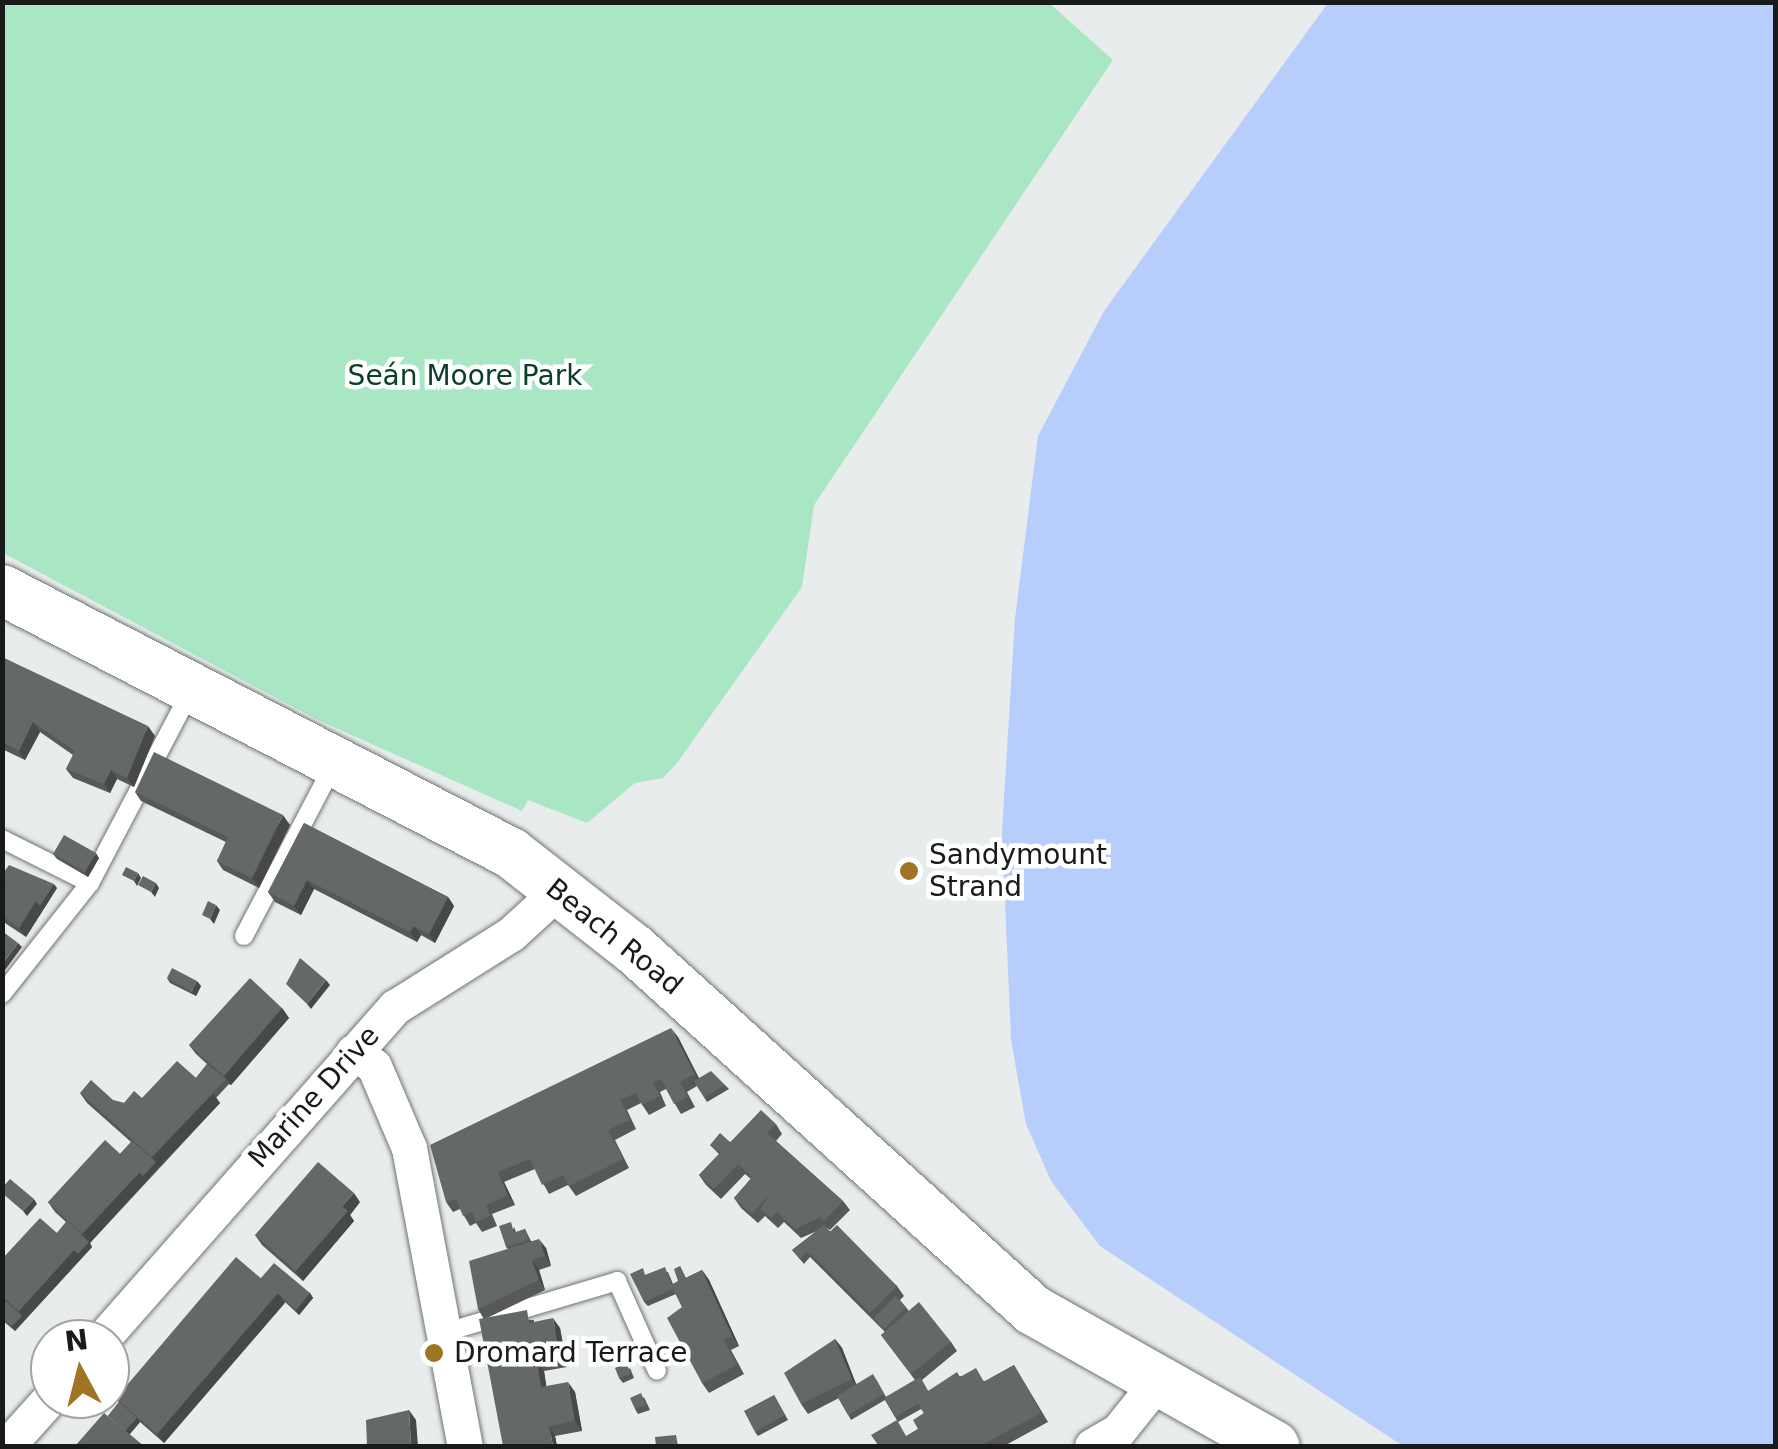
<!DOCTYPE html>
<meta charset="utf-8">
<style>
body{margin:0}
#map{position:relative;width:1778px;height:1449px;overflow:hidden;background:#e8eced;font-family:"DejaVu Sans",sans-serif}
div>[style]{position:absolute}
.green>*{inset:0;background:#a9e6c3}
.water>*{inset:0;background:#b7cdfc}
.roads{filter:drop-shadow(0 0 2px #6f7374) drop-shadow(0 0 2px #6f7374)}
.lane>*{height:18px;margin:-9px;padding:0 9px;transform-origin:9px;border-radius:9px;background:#fff}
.street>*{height:35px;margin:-17.5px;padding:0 17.5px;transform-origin:17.5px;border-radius:17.5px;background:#fff}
.secondary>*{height:50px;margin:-25px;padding:0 25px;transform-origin:25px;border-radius:25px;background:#fff}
.wall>*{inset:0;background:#575959}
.shaded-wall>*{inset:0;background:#474949}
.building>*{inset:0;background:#656868}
.dots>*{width:28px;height:28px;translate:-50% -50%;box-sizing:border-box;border:5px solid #fff;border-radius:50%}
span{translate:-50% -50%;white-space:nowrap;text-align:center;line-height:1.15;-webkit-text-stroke:9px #fff;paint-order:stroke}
.park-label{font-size:28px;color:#094128}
.poi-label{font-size:28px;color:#191a1b}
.left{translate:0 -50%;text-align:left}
.street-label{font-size:28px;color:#191a1b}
.frame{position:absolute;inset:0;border:5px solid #191a1b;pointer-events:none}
.north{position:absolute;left:30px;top:1319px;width:100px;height:100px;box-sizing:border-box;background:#fff;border:2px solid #a3a3a4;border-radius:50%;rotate:353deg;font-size:28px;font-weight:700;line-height:40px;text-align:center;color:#191a1b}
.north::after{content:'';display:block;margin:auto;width:35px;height:45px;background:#9f7524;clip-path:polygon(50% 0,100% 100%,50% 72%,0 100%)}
</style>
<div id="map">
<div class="green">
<div style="clip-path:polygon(1048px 2px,1113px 60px,814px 505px,802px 587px,677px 763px,663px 778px,635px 783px,587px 823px,528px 800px,522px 811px,318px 720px,3px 553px,3px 3px)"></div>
</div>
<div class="water">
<div style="clip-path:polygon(1328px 3px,1775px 3px,1775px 1446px,1403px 1446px,1100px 1246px,1051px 1181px,1026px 1124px,1011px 1040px,1002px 831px,1015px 619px,1038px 436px,1104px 311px)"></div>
</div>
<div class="roads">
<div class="lane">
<div style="left:2px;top:839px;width:98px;rotate:26.6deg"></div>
<div style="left:90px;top:883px;width:217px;rotate:-62.3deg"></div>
<div style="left:244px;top:936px;width:194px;rotate:-62.4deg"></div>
<div style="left:2px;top:994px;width:142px;rotate:-51.6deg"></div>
<div style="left:443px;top:1333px;width:182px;rotate:-16.6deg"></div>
<div style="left:617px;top:1281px;width:98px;rotate:66deg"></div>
</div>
<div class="street">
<div style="left:353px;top:1052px;width:25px;rotate:34deg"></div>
<div style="left:374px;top:1066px;width:89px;rotate:66.9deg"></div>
<div style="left:409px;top:1148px;width:303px;rotate:79.4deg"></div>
<div style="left:102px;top:1339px;width:443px;rotate:-48.6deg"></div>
<div style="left:395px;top:1007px;width:137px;rotate:-32.2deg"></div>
<div style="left:511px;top:934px;width:62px;rotate:-42.4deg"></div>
<div style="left:7px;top:1446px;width:64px;rotate:-48.1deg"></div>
<div style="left:1092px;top:1446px;width:30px;rotate:-30deg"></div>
<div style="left:1118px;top:1431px;width:64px;rotate:-51.3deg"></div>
</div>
<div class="secondary">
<div style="left:2px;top:590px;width:573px;rotate:27.33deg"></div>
<div style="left:511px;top:853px;width:156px;rotate:38deg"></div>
<div style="left:634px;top:949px;width:538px;rotate:42.14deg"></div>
<div style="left:1033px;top:1310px;width:277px;rotate:29.4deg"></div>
</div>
</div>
<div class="wall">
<div style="clip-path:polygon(2px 657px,155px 736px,134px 787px,117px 779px,110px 793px,73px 778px,66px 769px,73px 755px,40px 732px,25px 760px,2px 749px)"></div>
<div style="clip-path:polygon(135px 792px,290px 825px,259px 888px,223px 870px,217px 861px,226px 842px,141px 801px)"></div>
<div style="clip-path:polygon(304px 823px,448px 897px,454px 906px,435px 943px,421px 935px,417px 942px,314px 889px,301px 915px,275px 902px,268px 892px)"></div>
<div style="clip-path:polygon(53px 854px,99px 858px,88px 877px,57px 859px)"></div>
<div style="clip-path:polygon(2px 875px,57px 888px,26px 937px,2px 921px)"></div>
<div style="clip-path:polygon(167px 978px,201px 986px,196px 996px,170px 983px)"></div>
<div style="clip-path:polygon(282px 1008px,289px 1018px,231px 1085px,229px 1084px,216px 1098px,220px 1103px,90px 1243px,92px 1247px,15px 1331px,2px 1320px,2px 1259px,57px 1233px,66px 1222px,55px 1212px,48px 1202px,120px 1154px,131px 1142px,87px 1103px,80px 1093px,124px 1103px,142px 1098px,196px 1078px,207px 1064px,196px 1054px,189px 1045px)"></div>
<div style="clip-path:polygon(678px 1037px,699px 1078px,725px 1085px,729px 1089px,707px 1102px,697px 1086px,687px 1092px,695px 1107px,681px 1114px,666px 1089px,660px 1092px,666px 1106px,649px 1115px,641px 1103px,627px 1110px,636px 1129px,615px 1140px,629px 1168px,576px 1196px,568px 1185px,549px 1194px,535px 1169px,504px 1182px,515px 1205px,492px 1214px,497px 1226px,482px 1232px,476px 1223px,470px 1226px,460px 1209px,453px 1212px,446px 1202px)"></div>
<div style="clip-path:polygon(776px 1124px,782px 1134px,776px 1141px,843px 1201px,850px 1210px,830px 1230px,825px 1227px,897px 1286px,904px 1296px,900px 1300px,909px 1311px,951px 1342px,957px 1351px,922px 1380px,928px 1391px,960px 1376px,985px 1381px,1014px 1365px,1048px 1422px,1004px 1446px,875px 1446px,907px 1436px,918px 1429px,924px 1413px,921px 1409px,898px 1422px,885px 1400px,851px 1420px,839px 1398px,808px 1414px,801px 1404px,835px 1339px,842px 1348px,856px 1384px,876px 1379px,886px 1397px,915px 1380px,881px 1335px,885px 1332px,810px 1257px,804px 1264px,792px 1250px,817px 1231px,801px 1238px,784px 1222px,778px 1228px,765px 1216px,758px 1223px,741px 1208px,734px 1198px,751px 1179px,745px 1174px,721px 1199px,706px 1185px,699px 1175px,719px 1154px,710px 1145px,730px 1142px)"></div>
<div style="clip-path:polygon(360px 1202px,350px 1215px,354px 1221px,303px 1281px,262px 1245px,255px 1235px)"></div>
<div style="clip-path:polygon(514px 1227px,516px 1232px,525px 1229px,531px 1241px,546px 1248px,551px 1266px,539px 1270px,545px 1290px,487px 1318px,534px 1320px,534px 1322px,560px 1328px,567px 1367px,544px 1371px,546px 1386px,575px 1392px,582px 1431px,555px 1436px,557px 1446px,478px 1309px,508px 1249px,506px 1247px)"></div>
<div style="clip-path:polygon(680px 1266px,686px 1278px,702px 1270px,709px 1280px,739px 1346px,731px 1350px,744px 1374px,709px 1393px,702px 1383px,682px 1307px,676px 1294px,648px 1306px,644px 1302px,646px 1275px,668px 1272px,673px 1284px,678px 1281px)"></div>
<div style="clip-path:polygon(261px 1278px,310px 1293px,313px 1298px,299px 1315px,285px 1302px,164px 1443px,140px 1422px,130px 1434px,108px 1416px,119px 1402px,116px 1398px)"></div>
<div style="clip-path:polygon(630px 1368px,634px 1378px,623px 1383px,619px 1378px)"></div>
<div style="clip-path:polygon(774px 1395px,788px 1420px,758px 1436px,755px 1432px)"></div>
<div style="clip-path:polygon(644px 1397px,650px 1410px,638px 1414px,635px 1409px)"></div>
</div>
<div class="shaded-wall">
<div style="clip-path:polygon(33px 722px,40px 732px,25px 760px,19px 751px)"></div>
<div style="clip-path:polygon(148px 726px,155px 736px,134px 787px,127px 778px)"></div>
<div style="clip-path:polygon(111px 770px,117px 779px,110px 793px,104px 784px)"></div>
<div style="clip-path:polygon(283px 815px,290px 825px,259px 888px,252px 878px)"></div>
<div style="clip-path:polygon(96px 853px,99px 858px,88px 877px,85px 872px)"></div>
<div style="clip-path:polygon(138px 873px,141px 878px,137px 886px,134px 881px)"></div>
<div style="clip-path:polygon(307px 880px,314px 889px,301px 915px,294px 906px)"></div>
<div style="clip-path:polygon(156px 883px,159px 888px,155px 897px,151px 892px)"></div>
<div style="clip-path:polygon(54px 884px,57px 888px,26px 937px,19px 928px,36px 901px)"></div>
<div style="clip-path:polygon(448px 897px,454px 906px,435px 943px,429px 934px)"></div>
<div style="clip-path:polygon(216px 905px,220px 910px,214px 924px,210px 919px)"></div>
<div style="clip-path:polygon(414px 926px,421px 935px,417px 942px,410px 932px)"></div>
<div style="clip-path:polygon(18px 943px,22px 947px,2px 974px,2px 965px)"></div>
<div style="clip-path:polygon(326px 980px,330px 985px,311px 1009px,307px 1004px)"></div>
<div style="clip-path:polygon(197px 981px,201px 986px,196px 996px,192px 992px)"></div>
<div style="clip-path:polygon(282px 1008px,289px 1018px,231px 1085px,224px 1076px)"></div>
<div style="clip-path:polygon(671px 1028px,678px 1037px,701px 1083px,695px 1074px)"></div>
<div style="clip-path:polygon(213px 1093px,220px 1103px,159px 1167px,152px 1157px)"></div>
<div style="clip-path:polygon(156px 1162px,159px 1167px,90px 1243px,92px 1247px,25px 1320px,19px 1311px,75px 1249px,88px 1242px,82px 1234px,140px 1172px)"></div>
<div style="clip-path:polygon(498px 1172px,504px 1182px,515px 1205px,508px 1195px)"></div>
<div style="clip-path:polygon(354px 1193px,360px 1202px,350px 1215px,354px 1221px,303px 1281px,296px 1271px,342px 1206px)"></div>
<div style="clip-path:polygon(34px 1199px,37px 1204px,27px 1216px,23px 1211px)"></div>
<div style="clip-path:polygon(539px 1239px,546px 1248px,551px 1266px,545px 1256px)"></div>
<div style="clip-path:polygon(532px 1260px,539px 1270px,545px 1290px,539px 1280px)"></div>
<div style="clip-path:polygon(702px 1270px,709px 1280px,739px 1346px,732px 1336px)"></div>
<div style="clip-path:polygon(278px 1293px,285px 1303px,164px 1443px,157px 1434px)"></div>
<div style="clip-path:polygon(310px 1293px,313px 1298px,299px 1315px,296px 1310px)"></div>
<div style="clip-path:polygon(22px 1316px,25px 1320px,15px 1331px,12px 1326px)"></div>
<div style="clip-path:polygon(553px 1318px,560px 1328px,567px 1367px,560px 1357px)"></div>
<div style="clip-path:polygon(835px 1339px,842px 1348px,858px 1389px,852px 1379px)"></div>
<div style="clip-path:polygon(537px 1362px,544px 1371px,548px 1396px,541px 1387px)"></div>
<div style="clip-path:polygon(568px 1382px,575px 1392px,582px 1431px,575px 1421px)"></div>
<div style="clip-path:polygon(409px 1410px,416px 1420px,418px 1446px,411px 1446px)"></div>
<div style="clip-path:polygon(137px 1418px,140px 1422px,128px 1436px,124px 1432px)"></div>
<div style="clip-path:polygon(549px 1426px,555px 1436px,557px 1446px,553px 1446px)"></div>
</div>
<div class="building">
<div style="clip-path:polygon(2px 657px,148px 726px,127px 778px,111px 770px,104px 784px,66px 769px,75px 751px,33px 722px,19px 751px,2px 742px)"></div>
<div style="clip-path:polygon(154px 752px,283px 815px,252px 878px,217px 861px,228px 837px,135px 792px)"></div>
<div style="clip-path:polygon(304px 823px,448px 897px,429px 934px,414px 926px,410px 932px,307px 880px,294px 906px,268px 892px)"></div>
<div style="clip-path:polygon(64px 835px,96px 853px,85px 872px,53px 854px)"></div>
<div style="clip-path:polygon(9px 865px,54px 884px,40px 906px,36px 901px,2px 879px,2px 875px)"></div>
<div style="clip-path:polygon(126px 867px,138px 873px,134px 881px,122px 875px)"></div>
<div style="clip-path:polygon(143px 876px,156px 883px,151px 892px,138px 885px)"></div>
<div style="clip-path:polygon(2px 879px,36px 901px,19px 928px,2px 916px)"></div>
<div style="clip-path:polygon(208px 901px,216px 905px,210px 919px,202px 915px)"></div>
<div style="clip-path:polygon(2px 931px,18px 943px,2px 965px)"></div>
<div style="clip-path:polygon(300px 958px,326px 980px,307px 1004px,286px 984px)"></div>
<div style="clip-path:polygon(172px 968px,197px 981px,192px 992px,167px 978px)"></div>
<div style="clip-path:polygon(250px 978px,282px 1008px,224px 1076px,189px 1045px)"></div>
<div style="clip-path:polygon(671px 1028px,695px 1074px,680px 1082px,688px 1097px,674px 1104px,661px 1079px,653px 1083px,660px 1096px,642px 1105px,636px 1093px,620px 1100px,630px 1120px,608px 1130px,623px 1159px,569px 1186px,563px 1175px,542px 1185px,530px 1159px,498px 1172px,508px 1195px,486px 1205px,490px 1216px,476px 1222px,472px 1212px,463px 1216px,456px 1199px,446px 1202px,430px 1145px)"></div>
<div style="clip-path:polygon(177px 1061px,213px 1093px,152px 1157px,80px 1093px,91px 1080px,113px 1100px,124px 1103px,134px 1091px,142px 1098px)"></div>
<div style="clip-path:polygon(207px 1064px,226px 1079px,212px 1093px,196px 1078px)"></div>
<div style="clip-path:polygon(711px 1071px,725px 1085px,704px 1097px,694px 1081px)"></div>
<div style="clip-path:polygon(761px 1110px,776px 1124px,767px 1133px,843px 1201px,824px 1221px,820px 1217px,795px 1229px,777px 1212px,771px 1218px,760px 1209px,771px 1194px,751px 1214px,734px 1198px,752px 1177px,738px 1164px,714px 1189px,699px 1175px)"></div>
<div style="clip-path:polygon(720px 1133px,730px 1142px,720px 1153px,710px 1145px)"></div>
<div style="clip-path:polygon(105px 1140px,140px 1172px,82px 1234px,48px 1202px)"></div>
<div style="clip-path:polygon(132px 1141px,156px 1162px,143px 1176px,120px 1154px)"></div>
<div style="clip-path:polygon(318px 1162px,354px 1193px,342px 1206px,348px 1211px,296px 1271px,255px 1235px)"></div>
<div style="clip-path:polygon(10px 1179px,34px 1199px,23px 1211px,2px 1193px,2px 1188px)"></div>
<div style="clip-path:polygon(40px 1218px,75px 1249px,19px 1311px,2px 1296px,2px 1259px)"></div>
<div style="clip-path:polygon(67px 1221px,89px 1242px,78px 1254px,57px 1233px)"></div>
<div style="clip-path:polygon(511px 1222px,514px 1233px,525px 1229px,528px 1240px,506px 1247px,499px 1226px)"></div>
<div style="clip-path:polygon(824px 1225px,830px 1232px,809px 1252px,812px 1257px,807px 1252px,800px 1259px,792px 1250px)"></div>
<div style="clip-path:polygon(837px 1225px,897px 1286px,870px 1313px,809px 1252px)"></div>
<div style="clip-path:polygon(539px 1239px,545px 1256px,532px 1260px,539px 1280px,478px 1309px,469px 1261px)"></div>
<div style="clip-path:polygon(236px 1257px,278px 1293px,157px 1434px,116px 1398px)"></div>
<div style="clip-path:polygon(274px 1263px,310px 1293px,296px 1310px,261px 1278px)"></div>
<div style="clip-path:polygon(680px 1266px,685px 1278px,678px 1281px,674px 1269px)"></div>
<div style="clip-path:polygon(665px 1267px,673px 1289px,644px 1302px,630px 1274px,643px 1268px,645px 1275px)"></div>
<div style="clip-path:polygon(702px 1270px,732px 1336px,724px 1340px,737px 1365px,702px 1383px,667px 1318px,682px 1307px,671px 1285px)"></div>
<div style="clip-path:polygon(895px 1296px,906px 1307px,884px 1329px,874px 1318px)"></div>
<div style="clip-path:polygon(2px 1298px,22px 1316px,12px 1326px,2px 1318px)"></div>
<div style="clip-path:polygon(919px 1302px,951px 1342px,911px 1374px,881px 1335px)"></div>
<div style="clip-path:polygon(527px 1310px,529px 1323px,553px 1318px,560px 1357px,537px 1362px,541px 1387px,568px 1382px,575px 1421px,549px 1426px,553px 1446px,503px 1446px,479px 1319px)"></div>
<div style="clip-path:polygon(835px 1339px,852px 1379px,801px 1404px,784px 1373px)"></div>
<div style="clip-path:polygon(626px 1363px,631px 1374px,619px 1378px,615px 1368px)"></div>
<div style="clip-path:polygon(1014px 1365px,1041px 1413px,980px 1446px,875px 1446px,878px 1445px,871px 1435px,897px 1420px,906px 1436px,918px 1429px,913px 1420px,924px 1413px,916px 1399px,957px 1372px,960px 1377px,976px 1368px,984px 1382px)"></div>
<div style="clip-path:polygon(873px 1374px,884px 1394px,848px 1415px,837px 1396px)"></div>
<div style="clip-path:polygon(920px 1377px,928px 1391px,916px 1399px,918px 1404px,895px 1417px,884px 1398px)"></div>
<div style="clip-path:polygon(641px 1393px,646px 1405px,635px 1409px,630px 1398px)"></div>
<div style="clip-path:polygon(774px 1395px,785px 1415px,755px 1432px,744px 1411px)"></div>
<div style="clip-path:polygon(119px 1402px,137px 1418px,125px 1431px,108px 1416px)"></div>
<div style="clip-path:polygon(409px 1410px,411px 1446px,367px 1446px,366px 1420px)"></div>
<div style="clip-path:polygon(104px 1413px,144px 1446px,75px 1446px)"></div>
<div style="clip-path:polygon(676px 1435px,678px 1446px,656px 1446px,655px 1437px)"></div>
</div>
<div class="dots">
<div style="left:909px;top:871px;background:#9f7524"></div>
<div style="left:434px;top:1353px;background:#9f7524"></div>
</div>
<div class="park-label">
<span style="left:465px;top:376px">Seán Moore Park</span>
</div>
<div class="poi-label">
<span class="left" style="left:929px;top:871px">Sandymount<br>Strand</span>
<span class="left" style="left:454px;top:1353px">Dromard Terrace</span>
</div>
<div class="street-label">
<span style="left:614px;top:937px;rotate:39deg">Beach Road</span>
<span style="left:314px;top:1097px;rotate:-48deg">Marine Drive</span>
</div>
<div class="frame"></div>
<div class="north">N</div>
</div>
